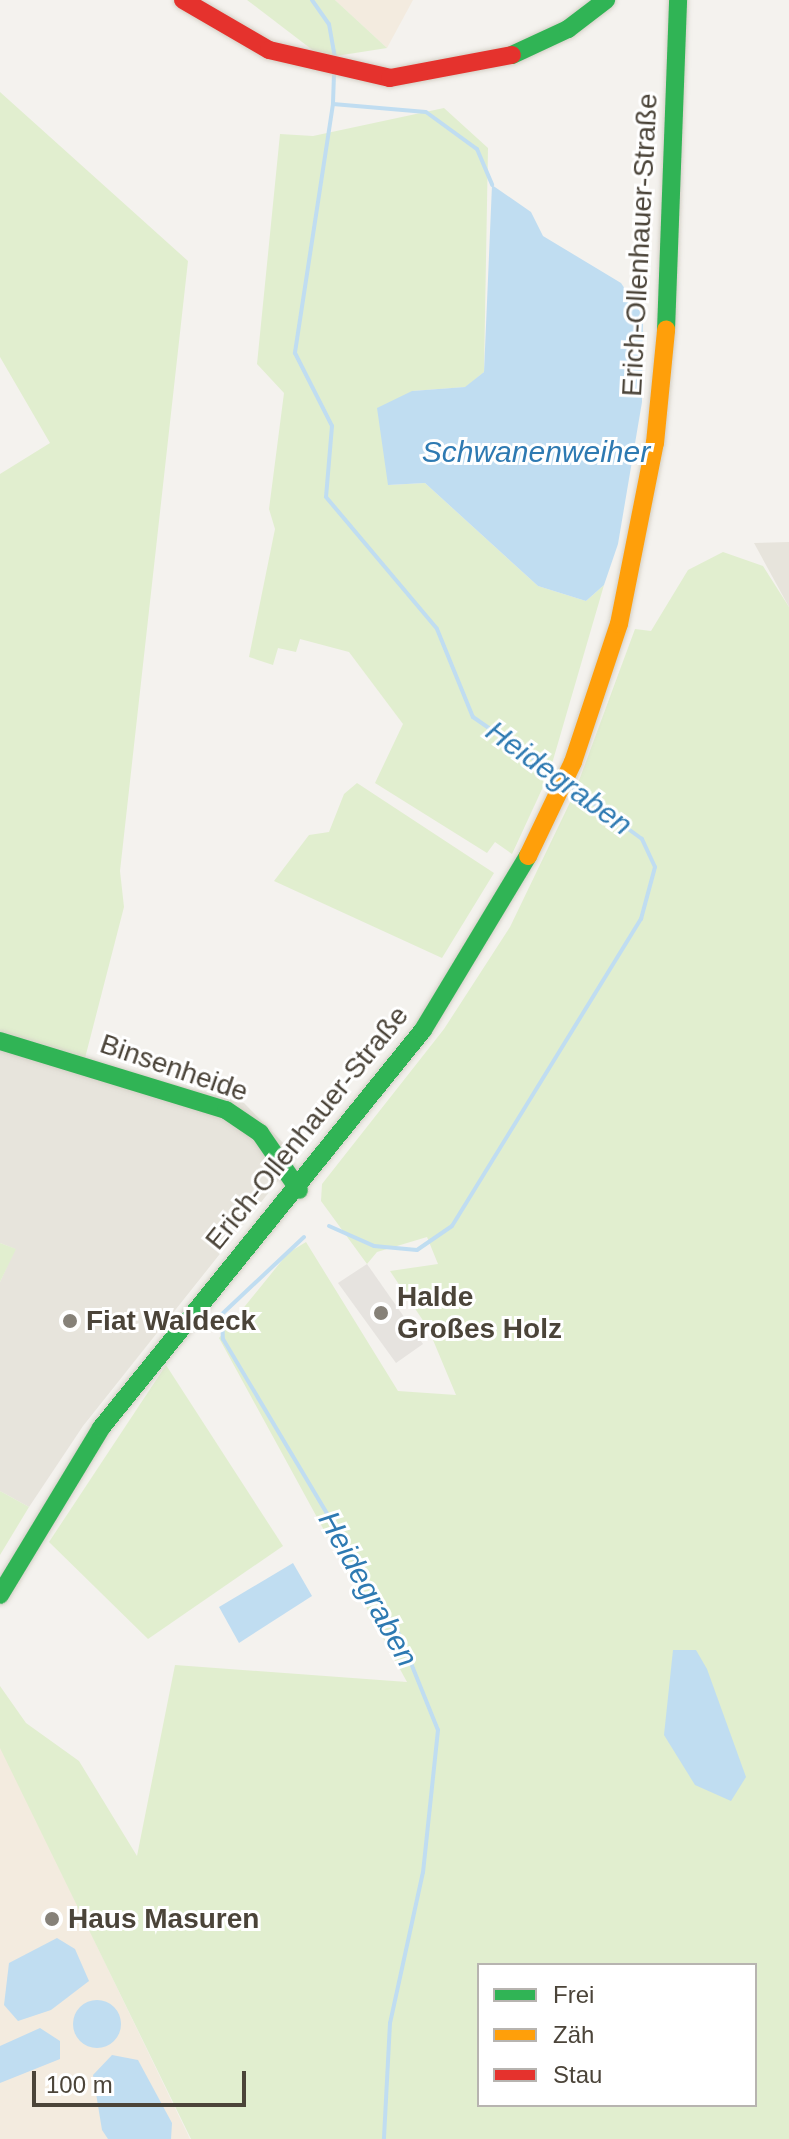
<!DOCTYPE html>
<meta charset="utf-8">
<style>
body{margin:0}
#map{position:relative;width:789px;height:2139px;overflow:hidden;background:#f4f2ee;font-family:Helvetica,sans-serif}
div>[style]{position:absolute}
.residential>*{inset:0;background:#e7e4dc}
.commercial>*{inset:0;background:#f3ebdf}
.green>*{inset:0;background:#e1eecf}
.parking>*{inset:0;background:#e6e3df}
.water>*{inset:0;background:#c0ddf1}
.round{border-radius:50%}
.stream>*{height:4px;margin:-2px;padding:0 2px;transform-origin:2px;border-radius:2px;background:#c0ddf1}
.roads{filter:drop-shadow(0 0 2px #d3cfc5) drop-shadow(0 0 2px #d3cfc5)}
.fast>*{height:18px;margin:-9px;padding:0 9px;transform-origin:9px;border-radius:9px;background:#30b455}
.slow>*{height:18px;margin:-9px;padding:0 9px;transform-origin:9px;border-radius:9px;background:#ff9f0a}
.jam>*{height:18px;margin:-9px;padding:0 9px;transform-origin:9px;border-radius:9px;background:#e5322d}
.dots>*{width:22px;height:22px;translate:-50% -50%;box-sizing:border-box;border:4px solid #fff;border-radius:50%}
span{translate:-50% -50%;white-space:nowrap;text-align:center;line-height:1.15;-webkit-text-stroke:6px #fff;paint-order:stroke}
.street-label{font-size:28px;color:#4b4439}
.poi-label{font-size:28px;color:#4b4439;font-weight:700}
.left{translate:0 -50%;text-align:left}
.water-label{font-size:30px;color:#2e7ab2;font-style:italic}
.legend{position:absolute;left:477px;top:1963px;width:280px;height:144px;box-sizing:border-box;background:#fff;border:2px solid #b7b4b0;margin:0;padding:10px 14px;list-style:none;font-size:24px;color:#4b4439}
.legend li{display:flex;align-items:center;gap:16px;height:40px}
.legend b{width:40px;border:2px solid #b7b4b0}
.scale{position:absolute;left:32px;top:2071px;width:214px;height:36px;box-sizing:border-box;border:4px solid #4b4439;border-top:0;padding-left:10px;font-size:24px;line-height:28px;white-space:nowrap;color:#4b4439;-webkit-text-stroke:6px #fff;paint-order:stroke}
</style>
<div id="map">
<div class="residential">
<div style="clip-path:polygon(789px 542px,789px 607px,754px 543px)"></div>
<div style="clip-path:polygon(0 1037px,244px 1103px,297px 1157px,83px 1426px,29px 1507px,0 1491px,0 1282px,15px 1249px,0 1243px)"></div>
</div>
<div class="commercial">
<div style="clip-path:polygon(335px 0,413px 0,387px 48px)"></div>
<div style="clip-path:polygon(0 1745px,122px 1998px,190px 2139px,0 2139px)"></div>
</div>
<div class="green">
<div style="clip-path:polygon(247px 0,335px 0,387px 48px,323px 58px)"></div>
<div style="clip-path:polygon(0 92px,188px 261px,120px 871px,124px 907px,84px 1062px,0 1037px,0 474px,50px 443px,0 357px)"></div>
<div style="clip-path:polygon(444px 108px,488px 148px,484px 372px,466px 387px,412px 391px,388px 485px,425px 483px,538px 586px,586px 601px,604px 585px,549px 774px,512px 854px,495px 842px,487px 853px,375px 783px,403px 724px,349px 652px,300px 639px,296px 652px,278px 648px,273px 665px,249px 657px,275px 529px,269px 509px,284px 393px,257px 364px,280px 134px,313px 136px)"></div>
<div style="clip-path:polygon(evenodd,723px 552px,763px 566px,789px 607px,789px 2139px,191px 2139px,0 1748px,0 1686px,26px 1723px,79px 1761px,137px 1856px,175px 1665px,407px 1682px,219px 1338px,288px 1253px,306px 1242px,398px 1391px,456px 1395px,428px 1328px,390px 1271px,438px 1264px,427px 1237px,377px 1252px,367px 1264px,321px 1201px,322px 1184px,444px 1029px,510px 927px,574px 794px,635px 629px,651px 631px,688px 570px,723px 552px,479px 1965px,755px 1965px,755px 2105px,479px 2105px,479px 1965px)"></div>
<div style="clip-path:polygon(357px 783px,494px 873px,442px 958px,274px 881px,309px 835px,329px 832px,344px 794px)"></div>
<div style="clip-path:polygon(0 1243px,16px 1249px,0 1282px)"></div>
<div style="clip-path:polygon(166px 1365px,283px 1546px,148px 1639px,49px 1542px)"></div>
<div style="clip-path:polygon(0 1491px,29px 1507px,0 1555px)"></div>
</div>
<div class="parking">
<div style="clip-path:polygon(367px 1264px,423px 1344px,396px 1363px,338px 1283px)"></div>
</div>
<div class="water">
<div style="clip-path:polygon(492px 185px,531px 212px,543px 236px,621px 283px,643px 316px,642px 402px,618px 544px,604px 585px,586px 601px,538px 586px,425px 483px,388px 485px,377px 408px,412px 391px,465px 387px,484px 372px)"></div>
<div style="clip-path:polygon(293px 1563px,312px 1596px,239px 1643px,219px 1607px)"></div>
<div style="clip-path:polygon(673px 1650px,696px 1650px,707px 1669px,746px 1777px,731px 1801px,695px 1785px,664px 1735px)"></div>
<div style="clip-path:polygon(57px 1938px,75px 1949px,89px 1981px,51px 2010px,18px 2021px,4px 2005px,9px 1963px)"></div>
<div class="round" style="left:73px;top:2000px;width:48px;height:48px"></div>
<div style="clip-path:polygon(40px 2028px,60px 2041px,60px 2059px,0 2083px,0 2046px)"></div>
<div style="clip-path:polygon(112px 2055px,138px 2060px,172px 2123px,171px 2139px,108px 2139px,102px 2130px,93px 2075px)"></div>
</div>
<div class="stream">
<div style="left:312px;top:0;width:29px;rotate:55deg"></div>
<div style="left:329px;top:24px;width:35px;rotate:80deg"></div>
<div style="left:334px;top:74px;width:30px;rotate:92deg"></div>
<div style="left:333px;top:104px;width:93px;rotate:4.9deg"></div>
<div style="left:426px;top:112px;width:63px;rotate:36deg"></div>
<div style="left:477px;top:149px;width:39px;rotate:67deg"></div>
<div style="left:333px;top:104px;width:252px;rotate:98.7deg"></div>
<div style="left:295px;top:353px;width:82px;rotate:63.1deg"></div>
<div style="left:332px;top:426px;width:71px;rotate:94.8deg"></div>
<div style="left:326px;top:497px;width:172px;rotate:49.9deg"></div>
<div style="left:437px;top:629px;width:95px;rotate:67.8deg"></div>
<div style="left:473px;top:717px;width:103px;rotate:34.8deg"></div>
<div style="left:329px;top:1226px;width:49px;rotate:24deg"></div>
<div style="left:374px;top:1246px;width:43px;rotate:5.3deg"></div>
<div style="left:417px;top:1250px;width:42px;rotate:-34.4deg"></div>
<div style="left:452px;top:1226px;width:361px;rotate:-58.4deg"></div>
<div style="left:641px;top:919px;width:54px;rotate:-74.9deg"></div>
<div style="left:655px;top:867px;width:31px;rotate:-115deg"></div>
<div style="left:642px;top:839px;width:88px;rotate:-143.8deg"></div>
<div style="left:304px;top:1237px;width:112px;rotate:136.8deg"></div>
<div style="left:222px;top:1314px;width:25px;rotate:88deg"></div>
<div style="left:223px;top:1339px;width:346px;rotate:59.2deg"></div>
<div style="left:400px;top:1636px;width:101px;rotate:68deg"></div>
<div style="left:438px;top:1730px;width:143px;rotate:96deg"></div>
<div style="left:423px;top:1872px;width:155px;rotate:102.3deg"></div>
<div style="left:390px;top:2023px;width:116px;rotate:93deg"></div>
</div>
<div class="roads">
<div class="fast">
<div style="left:512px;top:55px;width:62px;rotate:-24.9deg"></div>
<div style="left:568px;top:29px;width:48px;rotate:-37.3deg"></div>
<div style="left:666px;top:330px;width:330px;rotate:-87.9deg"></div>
<div style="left:0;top:1041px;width:236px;rotate:17deg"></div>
<div style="left:226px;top:1110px;width:41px;rotate:34.1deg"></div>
<div style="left:260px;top:1133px;width:69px;rotate:55.6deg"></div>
<div style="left:0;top:1595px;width:195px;rotate:-58.8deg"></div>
<div style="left:101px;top:1428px;width:512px;rotate:-51.03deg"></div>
<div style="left:423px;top:1030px;width:203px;rotate:-58.9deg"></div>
</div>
<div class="slow">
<div style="left:528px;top:856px;width:104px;rotate:-64.4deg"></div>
<div style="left:573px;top:762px;width:145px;rotate:-71.6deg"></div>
<div style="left:619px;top:624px;width:185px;rotate:-78.8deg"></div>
<div style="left:655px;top:443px;width:114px;rotate:-84.4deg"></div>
</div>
<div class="jam">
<div style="left:183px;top:0;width:99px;rotate:30.2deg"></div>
<div style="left:269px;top:50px;width:124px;rotate:13deg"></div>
<div style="left:390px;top:78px;width:124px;rotate:-10.7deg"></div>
</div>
</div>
<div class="dots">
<div style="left:381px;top:1313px;background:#868178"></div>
<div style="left:70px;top:1321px;background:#868178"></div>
<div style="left:52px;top:1919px;background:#868178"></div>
</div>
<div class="street-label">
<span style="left:640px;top:245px;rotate:-87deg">Erich-Ollenhauer-Straße</span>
<span style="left:174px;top:1068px;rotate:19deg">Binsenheide</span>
<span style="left:307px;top:1128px;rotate:-51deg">Erich-Ollenhauer-Straße</span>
</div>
<div class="poi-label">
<span class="left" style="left:397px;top:1313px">Halde<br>Großes Holz</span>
<span class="left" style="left:86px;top:1321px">Fiat Waldeck</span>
<span class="left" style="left:68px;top:1919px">Haus Masuren</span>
</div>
<div class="water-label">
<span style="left:536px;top:452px">Schwanenweiher</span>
<span style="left:559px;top:778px;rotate:36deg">Heidegraben</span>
<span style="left:368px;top:1589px;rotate:61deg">Heidegraben</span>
</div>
<ul class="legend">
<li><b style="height:10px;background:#30b455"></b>Frei</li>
<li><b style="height:10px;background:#ff9f0a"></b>Zäh</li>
<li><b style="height:10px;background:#e5322d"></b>Stau</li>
</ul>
<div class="scale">100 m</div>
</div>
